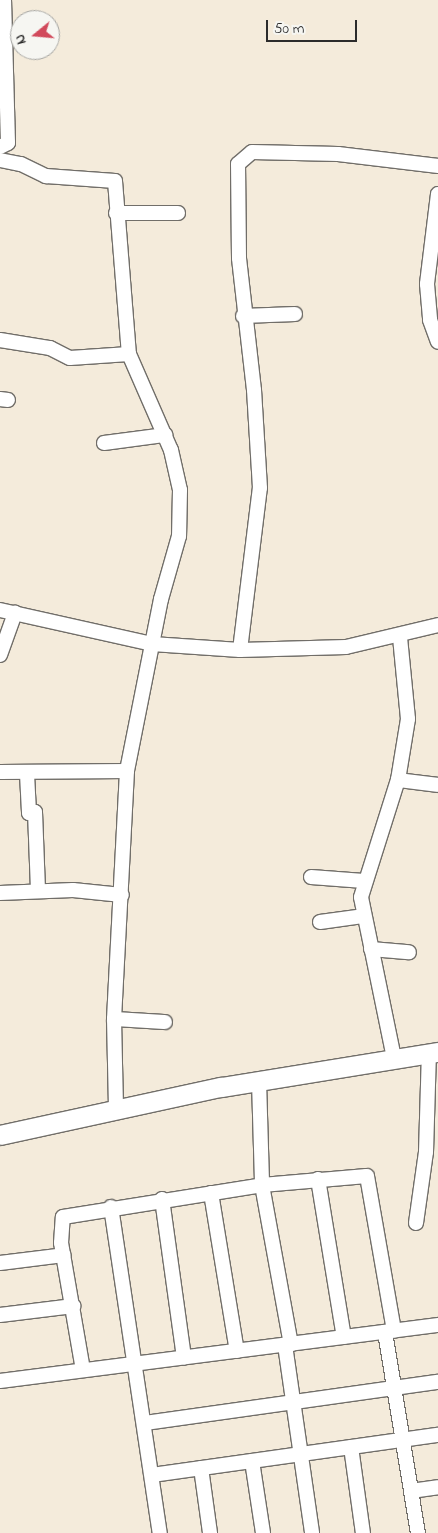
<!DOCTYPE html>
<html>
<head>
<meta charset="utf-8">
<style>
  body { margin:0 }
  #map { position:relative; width:438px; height:1533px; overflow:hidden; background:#f4ebdb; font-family:"Indie Flower",sans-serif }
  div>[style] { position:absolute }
  .roads { filter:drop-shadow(1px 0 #716e69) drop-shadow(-1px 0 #716e69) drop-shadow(0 1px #716e69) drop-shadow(0 -1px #716e69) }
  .minor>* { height:14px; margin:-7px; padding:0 7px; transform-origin:7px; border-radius:7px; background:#fff }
  .secondary>* { height:19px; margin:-9.5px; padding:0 9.5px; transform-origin:9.5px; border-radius:9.5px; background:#fff }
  span { translate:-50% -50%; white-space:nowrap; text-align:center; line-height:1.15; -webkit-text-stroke:4px #f6f6f2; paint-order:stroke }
  .north { position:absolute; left:10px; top:10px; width:50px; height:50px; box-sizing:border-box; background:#f6f6f2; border:1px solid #a5a5a2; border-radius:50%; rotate:253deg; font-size:14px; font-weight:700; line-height:20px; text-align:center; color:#2b2b2b }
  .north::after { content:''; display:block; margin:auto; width:18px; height:22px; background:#d1495b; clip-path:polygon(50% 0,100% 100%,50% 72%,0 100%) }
  .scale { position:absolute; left:266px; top:20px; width:91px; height:22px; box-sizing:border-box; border:2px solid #2b2b2b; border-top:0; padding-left:6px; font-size:15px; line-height:18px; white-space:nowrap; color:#2b2b2b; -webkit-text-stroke:4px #f6f6f2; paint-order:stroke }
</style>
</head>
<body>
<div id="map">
  <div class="roads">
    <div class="minor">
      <i style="left:0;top:147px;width:9px;rotate:-27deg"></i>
      <i style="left:8px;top:143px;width:143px;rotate:-91.6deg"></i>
      <i style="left:0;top:160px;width:21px;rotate:11deg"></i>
      <i style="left:21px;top:164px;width:28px;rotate:26deg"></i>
      <i style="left:46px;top:176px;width:69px;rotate:4.1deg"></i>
      <i style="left:115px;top:181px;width:174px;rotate:85.4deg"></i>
      <i style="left:129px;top:354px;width:105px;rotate:66.4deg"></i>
      <i style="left:171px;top:450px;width:41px;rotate:77.3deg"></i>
      <i style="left:180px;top:490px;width:46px;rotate:91.2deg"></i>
      <i style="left:179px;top:536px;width:66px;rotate:105.9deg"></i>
      <i style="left:161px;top:599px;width:175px;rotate:101.2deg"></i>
      <i style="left:127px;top:771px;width:248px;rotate:93deg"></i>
      <i style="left:114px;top:1019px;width:90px;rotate:88.7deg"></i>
      <i style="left:438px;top:194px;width:91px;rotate:97deg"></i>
      <i style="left:427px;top:284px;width:36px;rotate:85deg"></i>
      <i style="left:430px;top:320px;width:23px;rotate:70deg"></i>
      <i style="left:116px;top:213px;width:62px"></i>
      <i style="left:243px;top:316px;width:52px;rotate:-2.2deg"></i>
      <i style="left:0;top:340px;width:51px;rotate:9.1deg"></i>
      <i style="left:50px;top:348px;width:22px;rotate:27deg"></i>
      <i style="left:70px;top:358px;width:59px;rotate:-3.9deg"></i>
      <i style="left:0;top:399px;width:8px;rotate:7deg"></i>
      <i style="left:104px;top:443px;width:62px;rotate:-7.5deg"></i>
      <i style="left:0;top:610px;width:156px;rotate:12.6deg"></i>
      <i style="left:152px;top:644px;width:88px;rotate:3.9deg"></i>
      <i style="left:240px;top:650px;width:106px;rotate:-1.6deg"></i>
      <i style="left:346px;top:647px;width:95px;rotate:-13.4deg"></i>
      <i style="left:240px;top:650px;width:163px;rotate:-83deg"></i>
      <i style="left:260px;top:488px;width:98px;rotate:-93.5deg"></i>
      <i style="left:254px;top:390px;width:133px;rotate:-96.5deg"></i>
      <i style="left:239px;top:258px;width:94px;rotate:-90.6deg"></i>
      <i style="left:238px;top:164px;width:18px;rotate:-41deg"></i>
      <i style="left:252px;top:152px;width:86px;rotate:1.3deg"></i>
      <i style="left:338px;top:154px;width:101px;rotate:6.8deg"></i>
      <i style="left:0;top:655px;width:45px;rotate:-70.3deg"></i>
      <i style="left:0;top:772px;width:127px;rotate:-0.5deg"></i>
      <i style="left:27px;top:774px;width:39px;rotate:87deg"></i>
      <i style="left:29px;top:813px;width:6px;rotate:-9deg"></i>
      <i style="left:35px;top:812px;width:79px;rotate:87.8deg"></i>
      <i style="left:398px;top:780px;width:40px;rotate:7.1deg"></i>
      <i style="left:311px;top:877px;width:53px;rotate:4.3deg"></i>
      <i style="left:0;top:893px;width:73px;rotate:-2.4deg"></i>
      <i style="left:73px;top:890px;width:49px;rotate:5.8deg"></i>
      <i style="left:320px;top:922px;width:43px;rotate:-7.9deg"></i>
      <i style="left:371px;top:949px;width:38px;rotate:5deg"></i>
      <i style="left:114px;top:1019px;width:51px;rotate:3.4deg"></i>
      <i style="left:394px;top:1058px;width:164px;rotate:-101.6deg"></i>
      <i style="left:361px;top:897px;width:123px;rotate:-72.5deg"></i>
      <i style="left:398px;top:780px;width:62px;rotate:-80.7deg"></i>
      <i style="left:408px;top:719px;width:82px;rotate:-95.6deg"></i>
      <i style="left:259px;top:1081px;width:104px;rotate:88.3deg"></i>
      <i style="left:262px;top:1185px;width:162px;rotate:79.7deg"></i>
      <i style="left:318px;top:1179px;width:160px;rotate:80.7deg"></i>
      <i style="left:211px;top:1193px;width:160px;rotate:80.7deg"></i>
      <i style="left:162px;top:1199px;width:160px;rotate:82.1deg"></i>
      <i style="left:111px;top:1207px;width:330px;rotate:81.5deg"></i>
      <i style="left:416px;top:1223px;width:72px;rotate:-82deg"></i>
      <i style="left:426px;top:1152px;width:99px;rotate:-88.3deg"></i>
      <i style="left:0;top:1263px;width:64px;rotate:-7.1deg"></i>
      <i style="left:0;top:1315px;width:74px;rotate:-7deg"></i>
      <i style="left:385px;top:1332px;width:204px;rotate:80.7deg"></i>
      <i style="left:285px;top:1345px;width:190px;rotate:81.8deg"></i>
      <i style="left:83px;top:1370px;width:129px;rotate:-99.8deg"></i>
      <i style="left:61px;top:1243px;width:26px;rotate:-86deg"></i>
      <i style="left:63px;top:1217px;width:202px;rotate:-9.1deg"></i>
      <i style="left:262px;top:1185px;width:105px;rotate:-4.9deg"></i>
      <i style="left:367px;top:1176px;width:157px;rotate:80.1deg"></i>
      <i style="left:0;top:1381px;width:442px;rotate:-7.3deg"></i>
      <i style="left:145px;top:1423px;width:296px;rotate:-8deg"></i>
      <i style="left:351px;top:1447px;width:87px;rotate:82.1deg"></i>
      <i style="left:252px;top:1461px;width:73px;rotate:81.3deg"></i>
      <i style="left:201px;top:1468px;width:66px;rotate:82.1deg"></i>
      <i style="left:152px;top:1475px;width:289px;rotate:-8deg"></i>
      <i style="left:411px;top:1491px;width:27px;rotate:-8deg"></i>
    </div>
    <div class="secondary">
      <i style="left:0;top:1135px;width:226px;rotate:-12.3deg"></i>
      <i style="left:221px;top:1087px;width:220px;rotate:-9.2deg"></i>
    </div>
  </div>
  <div class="north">N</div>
  <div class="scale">50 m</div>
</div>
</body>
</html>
